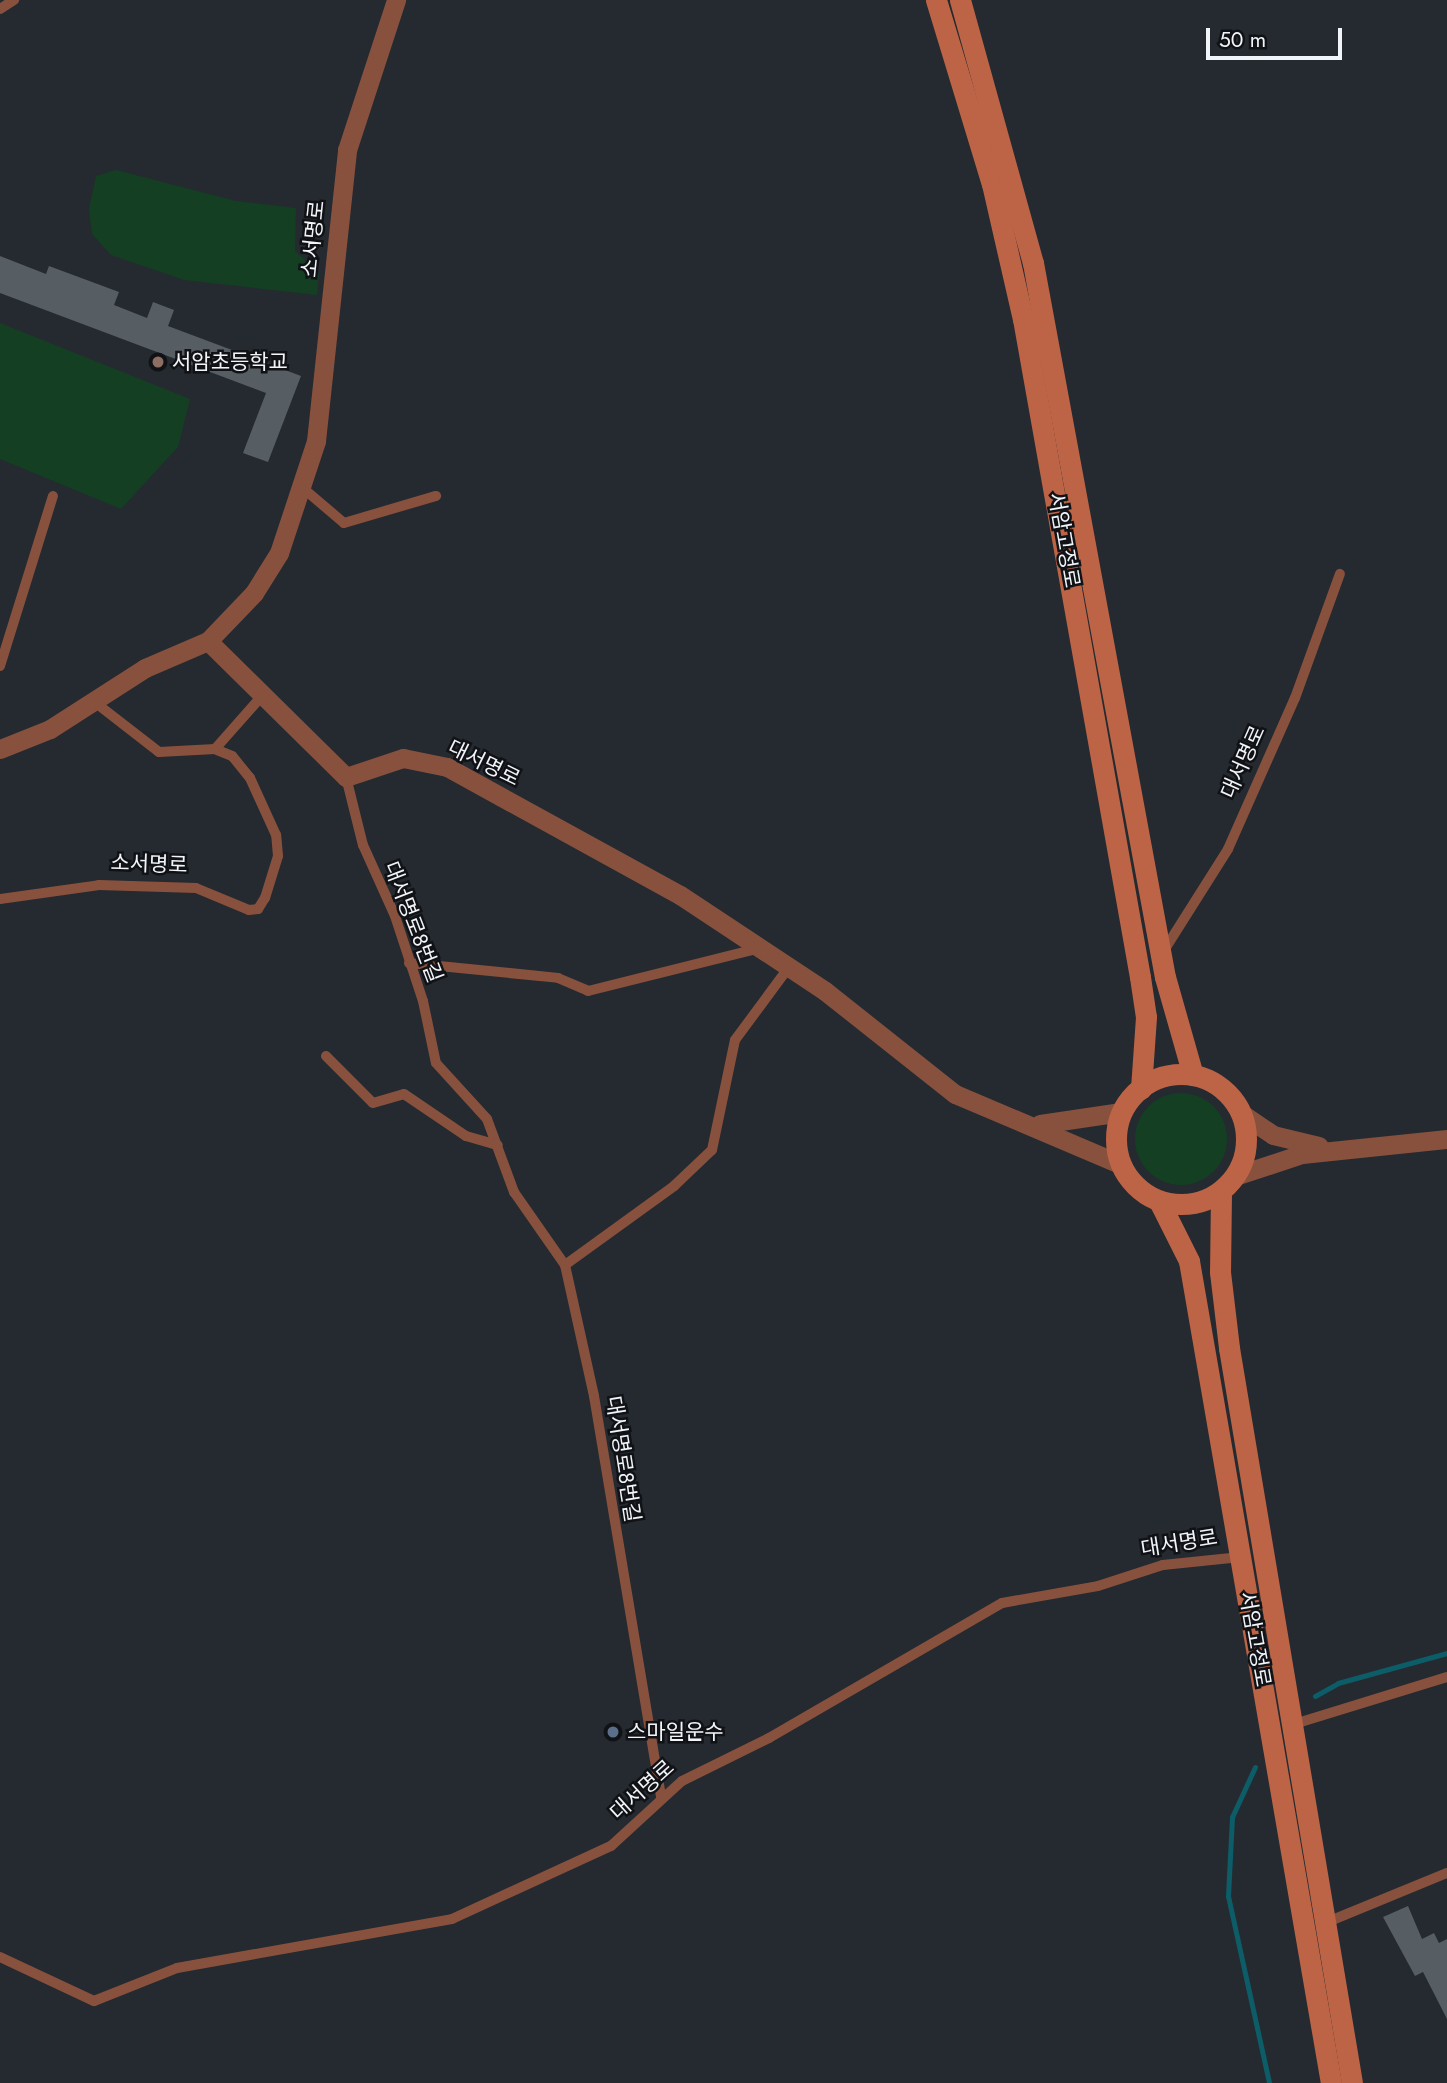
<!DOCTYPE html>
<html>
<head>
<meta charset="utf-8">
<style>
  body { margin:0 }
  #map { position:relative; width:1447px; height:2083px; overflow:hidden; background:#242a30; font-family:Jost,"Noto Sans KR",sans-serif }
  div>[style] { position:absolute }
  .green>* { inset:0; background:#143f23 }
  .round { border-radius:50% }
  .stream>* { height:5px; margin:-2.5px; padding:0 2.5px; transform-origin:2.5px; border-radius:2.5px; background:#0d5d68 }
  .building>* { inset:0; background:#565d63 }
  .lane>* { height:10px; margin:-5px; padding:0 5px; transform-origin:5px; border-radius:5px; background:#88513e }
  .street>* { height:19px; margin:-9.5px; padding:0 9.5px; transform-origin:9.5px; border-radius:9.5px; background:#88513e }
  .secondary>* { height:21px; margin:-10.5px; padding:0 10.5px; transform-origin:10.5px; border-radius:10.5px; background:#bd6446 }
  .secondary>.ring { margin:-10.5px; padding:0; box-sizing:content-box; background:none; border:21px solid #bd6446; border-radius:50% }
  .dots>* { width:19px; height:19px; translate:-50% -50%; box-sizing:border-box; border:4px solid #101215; border-radius:50% }
  span { translate:-50% -50%; white-space:nowrap; text-align:center; line-height:1.15; -webkit-text-stroke:5px #101215; paint-order:stroke }
  .street-label { font-size:21px; color:#f1f5f9 }
  .poi-label { font-size:21px; color:#f1f5f9 }
  .left { translate:0 -50%; text-align:left }
  .scale { position:absolute; left:1206px; top:28px; width:136px; height:32px; box-sizing:border-box; border:4px solid #f1f5f9; border-top:0; padding-left:9px; font-size:21px; line-height:24px; white-space:nowrap; color:#f1f5f9; -webkit-text-stroke:5px #101215; paint-order:stroke }
</style>
</head>
<body>
<div id="map">
  <div class="green">
    <i style="clip-path:polygon(116px 170px,236px 201px,296px 208px,295px 251px,319px 274px,317px 295px,184px 280px,111px 255px,92px 234px,89px 209px,96px 176px)"></i>
    <i style="clip-path:polygon(0 323px,190px 399px,178px 447px,121px 509px,0 459px)"></i>
    <i class="round" style="left:1135px;top:1093px;width:92px;height:92px"></i>
  </div>
  <div class="stream">
    <i style="left:1315px;top:1696px;width:26px;rotate:-29deg"></i>
    <i style="left:1338px;top:1683px;width:113px;rotate:-15.4deg"></i>
    <i style="left:1255px;top:1767px;width:55px;rotate:114.7deg"></i>
    <i style="left:1232px;top:1817px;width:79px;rotate:92.9deg"></i>
    <i style="left:1228px;top:1896px;width:191px;rotate:77.6deg"></i>
  </div>
  <div class="building">
    <i style="clip-path:polygon(0 256px,46px 274px,49px 266px,119px 292px,114px 305px,147px 318px,153px 302px,174px 310px,168px 326px,301px 376px,268px 462px,243px 453px,266px 393px,0 293px)"></i>
    <i style="clip-path:polygon(1408px 1906px,1422px 1939px,1434px 1933px,1439px 1943px,1447px 1939px,1447px 2019px,1423px 1972px,1415px 1976px,1383px 1917px)"></i>
  </div>
  <div class="lane">
    <i style="left:0;top:9px;width:17px;rotate:-33deg"></i>
    <i style="left:304px;top:489px;width:52px;rotate:40.4deg"></i>
    <i style="left:344px;top:523px;width:96px;rotate:-16.4deg"></i>
    <i style="left:0;top:666px;width:178px;rotate:-72.7deg"></i>
    <i style="left:215px;top:749px;width:69px;rotate:-48.5deg"></i>
    <i style="left:346px;top:777px;width:70px;rotate:76deg"></i>
    <i style="left:363px;top:845px;width:78px;rotate:65.7deg"></i>
    <i style="left:395px;top:916px;width:89px;rotate:71.8deg"></i>
    <i style="left:423px;top:1001px;width:63px;rotate:78.2deg"></i>
    <i style="left:436px;top:1063px;width:76px;rotate:47.7deg"></i>
    <i style="left:487px;top:1119px;width:78px;rotate:69.7deg"></i>
    <i style="left:514px;top:1192px;width:89px;rotate:55.1deg"></i>
    <i style="left:565px;top:1265px;width:134px;rotate:77.5deg"></i>
    <i style="left:594px;top:1396px;width:408px;rotate:80.5deg"></i>
    <i style="left:0;top:899px;width:100px;rotate:-8deg"></i>
    <i style="left:99px;top:885px;width:97px;rotate:1.8deg"></i>
    <i style="left:196px;top:888px;width:57px;rotate:22.5deg"></i>
    <i style="left:249px;top:910px;width:9px;rotate:-6deg"></i>
    <i style="left:258px;top:909px;width:13px;rotate:-58deg"></i>
    <i style="left:265px;top:898px;width:44px;rotate:-72.8deg"></i>
    <i style="left:278px;top:856px;width:21px;rotate:-95deg"></i>
    <i style="left:276px;top:835px;width:63px;rotate:-114.5deg"></i>
    <i style="left:250px;top:778px;width:28px;rotate:-129deg"></i>
    <i style="left:232px;top:756px;width:18px;rotate:-158deg"></i>
    <i style="left:215px;top:749px;width:56px;rotate:176.9deg"></i>
    <i style="left:159px;top:752px;width:85px;rotate:-142.2deg"></i>
    <i style="left:1163px;top:952px;width:122px;rotate:-57.7deg"></i>
    <i style="left:1228px;top:849px;width:165px;rotate:-66.1deg"></i>
    <i style="left:1295px;top:698px;width:132px;rotate:-70.1deg"></i>
    <i style="left:409px;top:963px;width:150px;rotate:5.7deg"></i>
    <i style="left:558px;top:978px;width:33px;rotate:23deg"></i>
    <i style="left:588px;top:991px;width:177px;rotate:-14deg"></i>
    <i style="left:326px;top:1056px;width:66px;rotate:45deg"></i>
    <i style="left:373px;top:1103px;width:32px;rotate:-16deg"></i>
    <i style="left:404px;top:1094px;width:75px;rotate:34.1deg"></i>
    <i style="left:466px;top:1136px;width:33px;rotate:16deg"></i>
    <i style="left:565px;top:1265px;width:135px;rotate:-35.9deg"></i>
    <i style="left:674px;top:1186px;width:52px;rotate:-43.5deg"></i>
    <i style="left:712px;top:1150px;width:112px;rotate:-78.2deg"></i>
    <i style="left:735px;top:1040px;width:91px;rotate:-53.5deg"></i>
    <i style="left:1291px;top:1725px;width:163px;rotate:-17.1deg"></i>
    <i style="left:1325px;top:1923px;width:132px;rotate:-22.3deg"></i>
    <i style="left:0;top:1957px;width:104px;rotate:25.1deg"></i>
    <i style="left:94px;top:2001px;width:89px;rotate:-21.7deg"></i>
    <i style="left:177px;top:1968px;width:279px;rotate:-10.1deg"></i>
    <i style="left:452px;top:1919px;width:175px;rotate:-24.7deg"></i>
    <i style="left:611px;top:1846px;width:96px;rotate:-42.5deg"></i>
    <i style="left:682px;top:1781px;width:97px;rotate:-26.3deg"></i>
    <i style="left:769px;top:1738px;width:269px;rotate:-30.1deg"></i>
    <i style="left:1002px;top:1603px;width:97px;rotate:-10deg"></i>
    <i style="left:1098px;top:1586px;width:68px;rotate:-17.9deg"></i>
    <i style="left:1163px;top:1565px;width:78px;rotate:-5.9deg"></i>
  </div>
  <div class="street">
    <i style="left:208px;top:641px;width:194px;rotate:44.6deg"></i>
    <i style="left:346px;top:777px;width:60px;rotate:-18.4deg"></i>
    <i style="left:403px;top:758px;width:45px;rotate:11.6deg"></i>
    <i style="left:447px;top:767px;width:266px;rotate:28.8deg"></i>
    <i style="left:680px;top:895px;width:174px;rotate:33.5deg"></i>
    <i style="left:825px;top:991px;width:166px;rotate:38.4deg"></i>
    <i style="left:955px;top:1094px;width:181px;rotate:23deg"></i>
    <i style="left:0;top:749px;width:54px;rotate:-21.8deg"></i>
    <i style="left:50px;top:729px;width:113px;rotate:-32.7deg"></i>
    <i style="left:145px;top:668px;width:69px;rotate:-23.2deg"></i>
    <i style="left:208px;top:641px;width:66px;rotate:-46.2deg"></i>
    <i style="left:254px;top:593px;width:47px;rotate:-58deg"></i>
    <i style="left:279px;top:553px;width:118px;rotate:-71.7deg"></i>
    <i style="left:316px;top:441px;width:293px;rotate:-83.9deg"></i>
    <i style="left:347px;top:150px;width:158px;rotate:-71.9deg"></i>
    <i style="left:1242px;top:1114px;width:37px;rotate:34deg"></i>
    <i style="left:1273px;top:1135px;width:47px;rotate:13.4deg"></i>
    <i style="left:1040px;top:1124px;width:82px;rotate:-8.4deg"></i>
    <i style="left:1235px;top:1176px;width:71px;rotate:-18.2deg"></i>
    <i style="left:1302px;top:1154px;width:146px;rotate:-5.9deg"></i>
  </div>
  <div class="secondary">
    <i style="left:936px;top:0;width:192px;rotate:73.1deg"></i>
    <i style="left:992px;top:184px;width:139px;rotate:77.1deg"></i>
    <i style="left:1023px;top:319px;width:668px;rotate:79.92deg"></i>
    <i style="left:1140px;top:977px;width:40px;rotate:81.5deg"></i>
    <i style="left:1146px;top:1017px;width:72px;rotate:94deg"></i>
    <i style="left:960px;top:0;width:273px;rotate:74.5deg"></i>
    <i style="left:1033px;top:263px;width:726px;rotate:79.53deg"></i>
    <i style="left:1165px;top:977px;width:102px;rotate:74.1deg"></i>
    <i class="ring" style="left:1116px;top:1074px;width:109px;height:109px"></i>
    <i style="left:1221px;top:1192px;width:80px;rotate:90.7deg"></i>
    <i style="left:1220px;top:1272px;width:77px;rotate:83.2deg"></i>
    <i style="left:1229px;top:1348px;width:745px;rotate:80.5deg"></i>
    <i style="left:1159px;top:1201px;width:67px;rotate:63.4deg"></i>
    <i style="left:1189px;top:1261px;width:834px;rotate:80.2deg"></i>
  </div>
  <div class="dots">
    <i style="left:158px;top:362px;background:#8d6e63"></i>
    <i style="left:613px;top:1732px;background:#5c6f8a"></i>
  </div>
  <div class="street-label">
    <span style="left:313px;top:239px;rotate:-84deg">소서명로</span>
    <span style="left:1064px;top:540px;rotate:80deg">서암고정로</span>
    <span style="left:1243px;top:762px;rotate:-66deg">대서명로</span>
    <span style="left:484px;top:763px;rotate:26deg">대서명로</span>
    <span style="left:149px;top:864px;rotate:2deg">소서명로</span>
    <span style="left:413px;top:922px;rotate:69deg">대서명로8번길</span>
    <span style="left:623px;top:1459px;rotate:81deg">대서명로8번길</span>
    <span style="left:1179px;top:1543px;rotate:-9deg">대서명로</span>
    <span style="left:1255px;top:1639px;rotate:80deg">서암고정로</span>
    <span style="left:642px;top:1790px;rotate:-42deg">대서명로</span>
  </div>
  <div class="poi-label">
    <span class="left" style="left:172px;top:362px">서암초등학교</span>
    <span class="left" style="left:627px;top:1732px">스마일운수</span>
  </div>
  <div class="scale">50 m</div>
</div>
</body>
</html>
